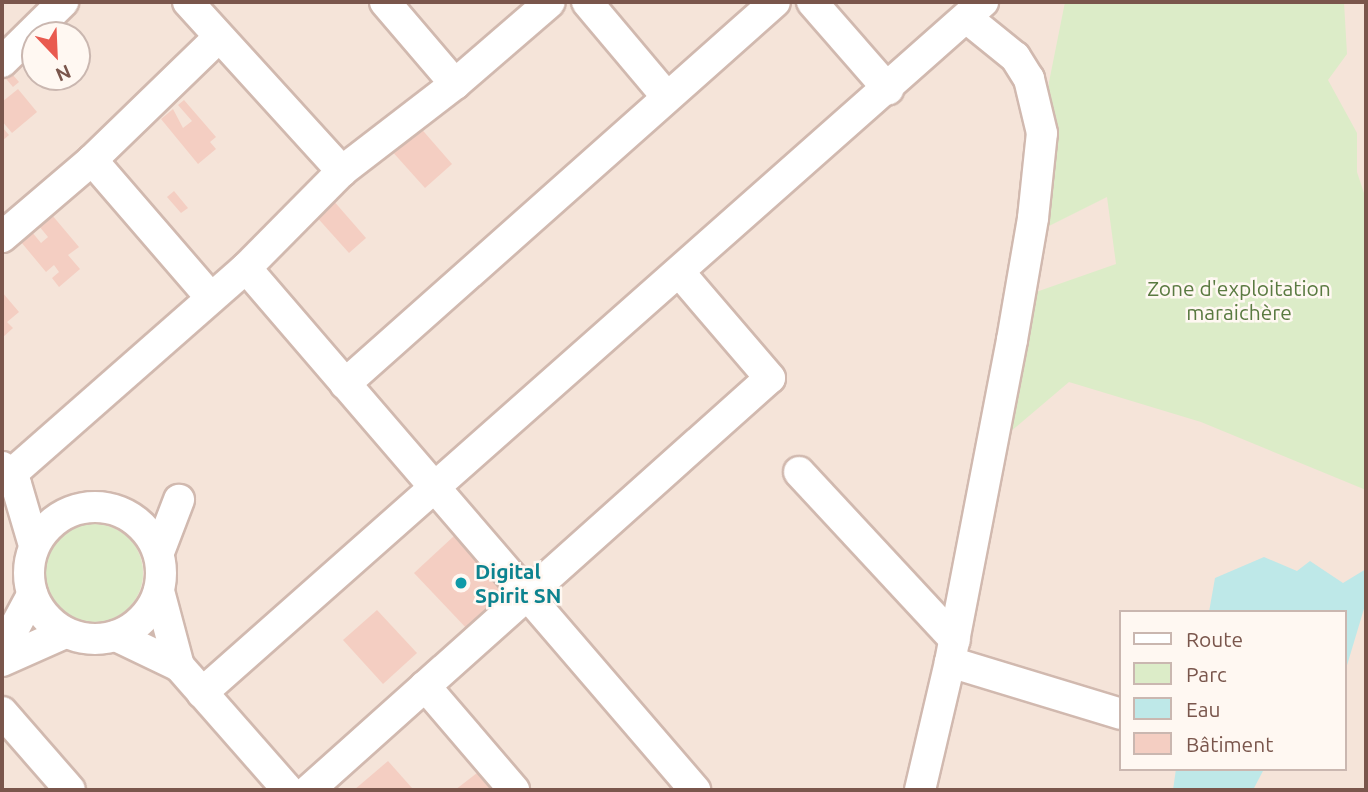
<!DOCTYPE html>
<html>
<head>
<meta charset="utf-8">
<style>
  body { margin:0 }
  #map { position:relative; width:1368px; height:792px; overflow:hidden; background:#fdf3eb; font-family:Ubuntu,sans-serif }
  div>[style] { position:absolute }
  .residential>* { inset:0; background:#f5e4d9 }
  .green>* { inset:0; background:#dcecc8 }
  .round { border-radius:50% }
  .water>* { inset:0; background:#bee8e8 }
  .building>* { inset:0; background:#f4cec2 }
  .roads { filter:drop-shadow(2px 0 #d1b9af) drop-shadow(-2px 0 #d1b9af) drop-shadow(0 2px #d1b9af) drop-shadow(0 -2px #d1b9af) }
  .minor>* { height:30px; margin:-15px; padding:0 15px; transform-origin:15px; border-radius:15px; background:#fff }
  .minor>.ring { margin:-15px; padding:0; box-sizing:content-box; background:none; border:30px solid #fff; border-radius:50% }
  .dots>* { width:19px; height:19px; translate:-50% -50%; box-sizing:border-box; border:4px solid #fff8f2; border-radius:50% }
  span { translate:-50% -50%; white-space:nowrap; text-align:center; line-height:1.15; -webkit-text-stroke:5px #fff8f2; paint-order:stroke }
  .park-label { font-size:21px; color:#5a7a41 }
  .culture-label { font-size:21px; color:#0d838f; font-weight:700 }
  .left { translate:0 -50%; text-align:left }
  .frame { position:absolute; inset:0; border:4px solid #7a564c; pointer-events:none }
  .legend { position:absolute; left:1119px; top:610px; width:228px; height:161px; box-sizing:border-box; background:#fff8f2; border:2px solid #cab7b0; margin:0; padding:9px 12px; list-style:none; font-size:21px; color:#7a564c }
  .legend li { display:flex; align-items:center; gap:14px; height:35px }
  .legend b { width:35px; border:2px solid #cab7b0 }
  .north { position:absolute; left:21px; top:21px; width:70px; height:70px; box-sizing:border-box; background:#fff8f2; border:2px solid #cab7b0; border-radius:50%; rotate:157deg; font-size:19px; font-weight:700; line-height:28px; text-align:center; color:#7a564c }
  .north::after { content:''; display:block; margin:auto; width:24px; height:32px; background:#e95a4f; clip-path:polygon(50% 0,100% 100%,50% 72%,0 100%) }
</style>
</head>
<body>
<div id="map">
  <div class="residential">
    <i style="clip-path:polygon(evenodd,2px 2px,1366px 2px,1366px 790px,2px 790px,2px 2px,35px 35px,77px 35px,77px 77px,35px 77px,35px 35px,2px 2px,1121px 612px,1345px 612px,1345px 769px,1121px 769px,1121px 612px)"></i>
  </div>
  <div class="green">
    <i style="clip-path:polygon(1065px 2px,1344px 2px,1347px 54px,1328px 80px,1357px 133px,1357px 172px,1366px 199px,1366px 490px,1201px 422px,1069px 382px,996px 444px,1036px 292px,1116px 264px,1107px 197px,1035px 233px,1049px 82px)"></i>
    <i class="round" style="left:45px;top:524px;width:98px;height:98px"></i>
  </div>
  <div class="water">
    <i style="clip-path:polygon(1264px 557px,1297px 571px,1310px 561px,1343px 583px,1366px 569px,1366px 602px,1345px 672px,1345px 612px,1209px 612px,1215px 578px)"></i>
    <i style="clip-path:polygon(1176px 769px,1264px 769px,1253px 790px,1173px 790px)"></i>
  </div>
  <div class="building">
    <i style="clip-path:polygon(7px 68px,19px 82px,13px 87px,2px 74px)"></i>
    <i style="clip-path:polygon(18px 89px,37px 112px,12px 133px,2px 121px,2px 102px)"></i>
    <i style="clip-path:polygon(291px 89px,305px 105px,294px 114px,280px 98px)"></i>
    <i style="clip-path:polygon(184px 100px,216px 137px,210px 142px,216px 149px,198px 164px,161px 119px,173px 109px,183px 128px,192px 121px,178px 105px)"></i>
    <i style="clip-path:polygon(418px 125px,452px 164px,425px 188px,390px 149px)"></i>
    <i style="clip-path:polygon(2px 127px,9px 135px,2px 141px)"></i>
    <i style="clip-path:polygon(174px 191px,188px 208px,181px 213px,167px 197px)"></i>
    <i style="clip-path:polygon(332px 199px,366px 238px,349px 253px,314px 214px)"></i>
    <i style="clip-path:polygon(52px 215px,79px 247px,68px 255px,80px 269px,59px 287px,52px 278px,59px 272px,54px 265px,46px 272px,21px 242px,32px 232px,41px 243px,48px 237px,39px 226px)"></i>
    <i style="clip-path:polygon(2px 292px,19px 312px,7px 322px,13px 328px,2px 338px)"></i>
    <i style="clip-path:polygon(454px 536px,509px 594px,469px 631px,414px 573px)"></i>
    <i style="clip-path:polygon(377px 610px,417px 653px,383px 684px,343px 640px)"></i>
    <i style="clip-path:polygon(388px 761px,412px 788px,354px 790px)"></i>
    <i style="clip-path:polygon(477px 773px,491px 790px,455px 790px)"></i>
  </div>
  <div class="roads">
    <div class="minor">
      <i style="left:188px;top:2px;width:229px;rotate:47.7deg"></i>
      <i style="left:385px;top:2px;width:108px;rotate:49.5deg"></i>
      <i style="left:587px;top:2px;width:124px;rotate:49.9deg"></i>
      <i style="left:812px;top:2px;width:116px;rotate:48.9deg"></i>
      <i style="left:2px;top:62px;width:86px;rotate:-44.5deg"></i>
      <i style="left:92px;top:160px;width:182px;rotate:49.2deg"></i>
      <i style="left:2px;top:237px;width:118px;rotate:-40.5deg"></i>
      <i style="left:92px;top:160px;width:175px;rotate:-44.1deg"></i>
      <i style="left:246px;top:268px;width:689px;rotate:49.3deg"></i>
      <i style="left:345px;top:384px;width:575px;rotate:-41.62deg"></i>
      <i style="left:2px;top:467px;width:22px;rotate:51deg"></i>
      <i style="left:16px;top:484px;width:64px;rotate:73.6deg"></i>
      <i style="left:799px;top:472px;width:229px;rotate:47.1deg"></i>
      <i style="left:9px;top:476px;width:315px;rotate:-41.3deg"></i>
      <i style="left:246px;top:268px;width:136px;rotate:-45.3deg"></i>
      <i style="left:342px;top:171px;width:143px;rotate:-37.6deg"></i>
      <i style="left:455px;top:84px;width:125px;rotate:-40.8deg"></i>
      <i class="ring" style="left:29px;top:507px;width:102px;height:102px"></i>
      <i style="left:159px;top:552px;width:56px;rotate:-69deg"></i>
      <i style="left:159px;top:591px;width:78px;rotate:75.1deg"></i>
      <i style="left:116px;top:636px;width:70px;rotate:25.5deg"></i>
      <i style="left:179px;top:666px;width:165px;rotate:48.7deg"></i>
      <i style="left:2px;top:651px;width:64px;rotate:-61.8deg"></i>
      <i style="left:2px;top:661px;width:69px;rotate:-24deg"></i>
      <i style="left:950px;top:662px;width:179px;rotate:16.9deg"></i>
      <i style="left:425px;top:686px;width:137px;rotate:49.4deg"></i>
      <i style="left:202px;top:693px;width:1043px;rotate:-41.5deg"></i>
      <i style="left:2px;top:712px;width:103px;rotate:48.9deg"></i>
      <i style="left:309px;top:790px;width:618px;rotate:-41.79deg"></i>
      <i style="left:770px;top:378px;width:138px;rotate:-130.6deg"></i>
      <i style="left:920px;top:790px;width:131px;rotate:-76.8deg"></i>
      <i style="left:950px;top:662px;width:328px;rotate:-79.1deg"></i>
      <i style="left:1012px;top:340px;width:124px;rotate:-80.2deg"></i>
      <i style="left:1033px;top:218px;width:85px;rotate:-84deg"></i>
      <i style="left:1042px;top:133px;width:56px;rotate:-103.5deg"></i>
      <i style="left:1029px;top:79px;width:26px;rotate:-122deg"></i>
      <i style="left:1015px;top:57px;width:60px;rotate:-141deg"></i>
    </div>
  </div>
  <div class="dots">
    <i style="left:461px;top:583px;background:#0f9aa8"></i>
  </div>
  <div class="park-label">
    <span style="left:1239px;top:300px">Zone d'exploitation<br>maraichère</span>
  </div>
  <div class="culture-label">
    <span class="left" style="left:475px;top:583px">Digital<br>Spirit SN</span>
  </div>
  <div class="frame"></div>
  <ul class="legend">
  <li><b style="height:9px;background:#fff"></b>Route</li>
  <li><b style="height:19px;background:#dcecc8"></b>Parc</li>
  <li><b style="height:19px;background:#bee8e8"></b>Eau</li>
  <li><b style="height:19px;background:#f4cec2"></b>Bâtiment</li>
  </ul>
  <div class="north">N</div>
</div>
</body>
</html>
